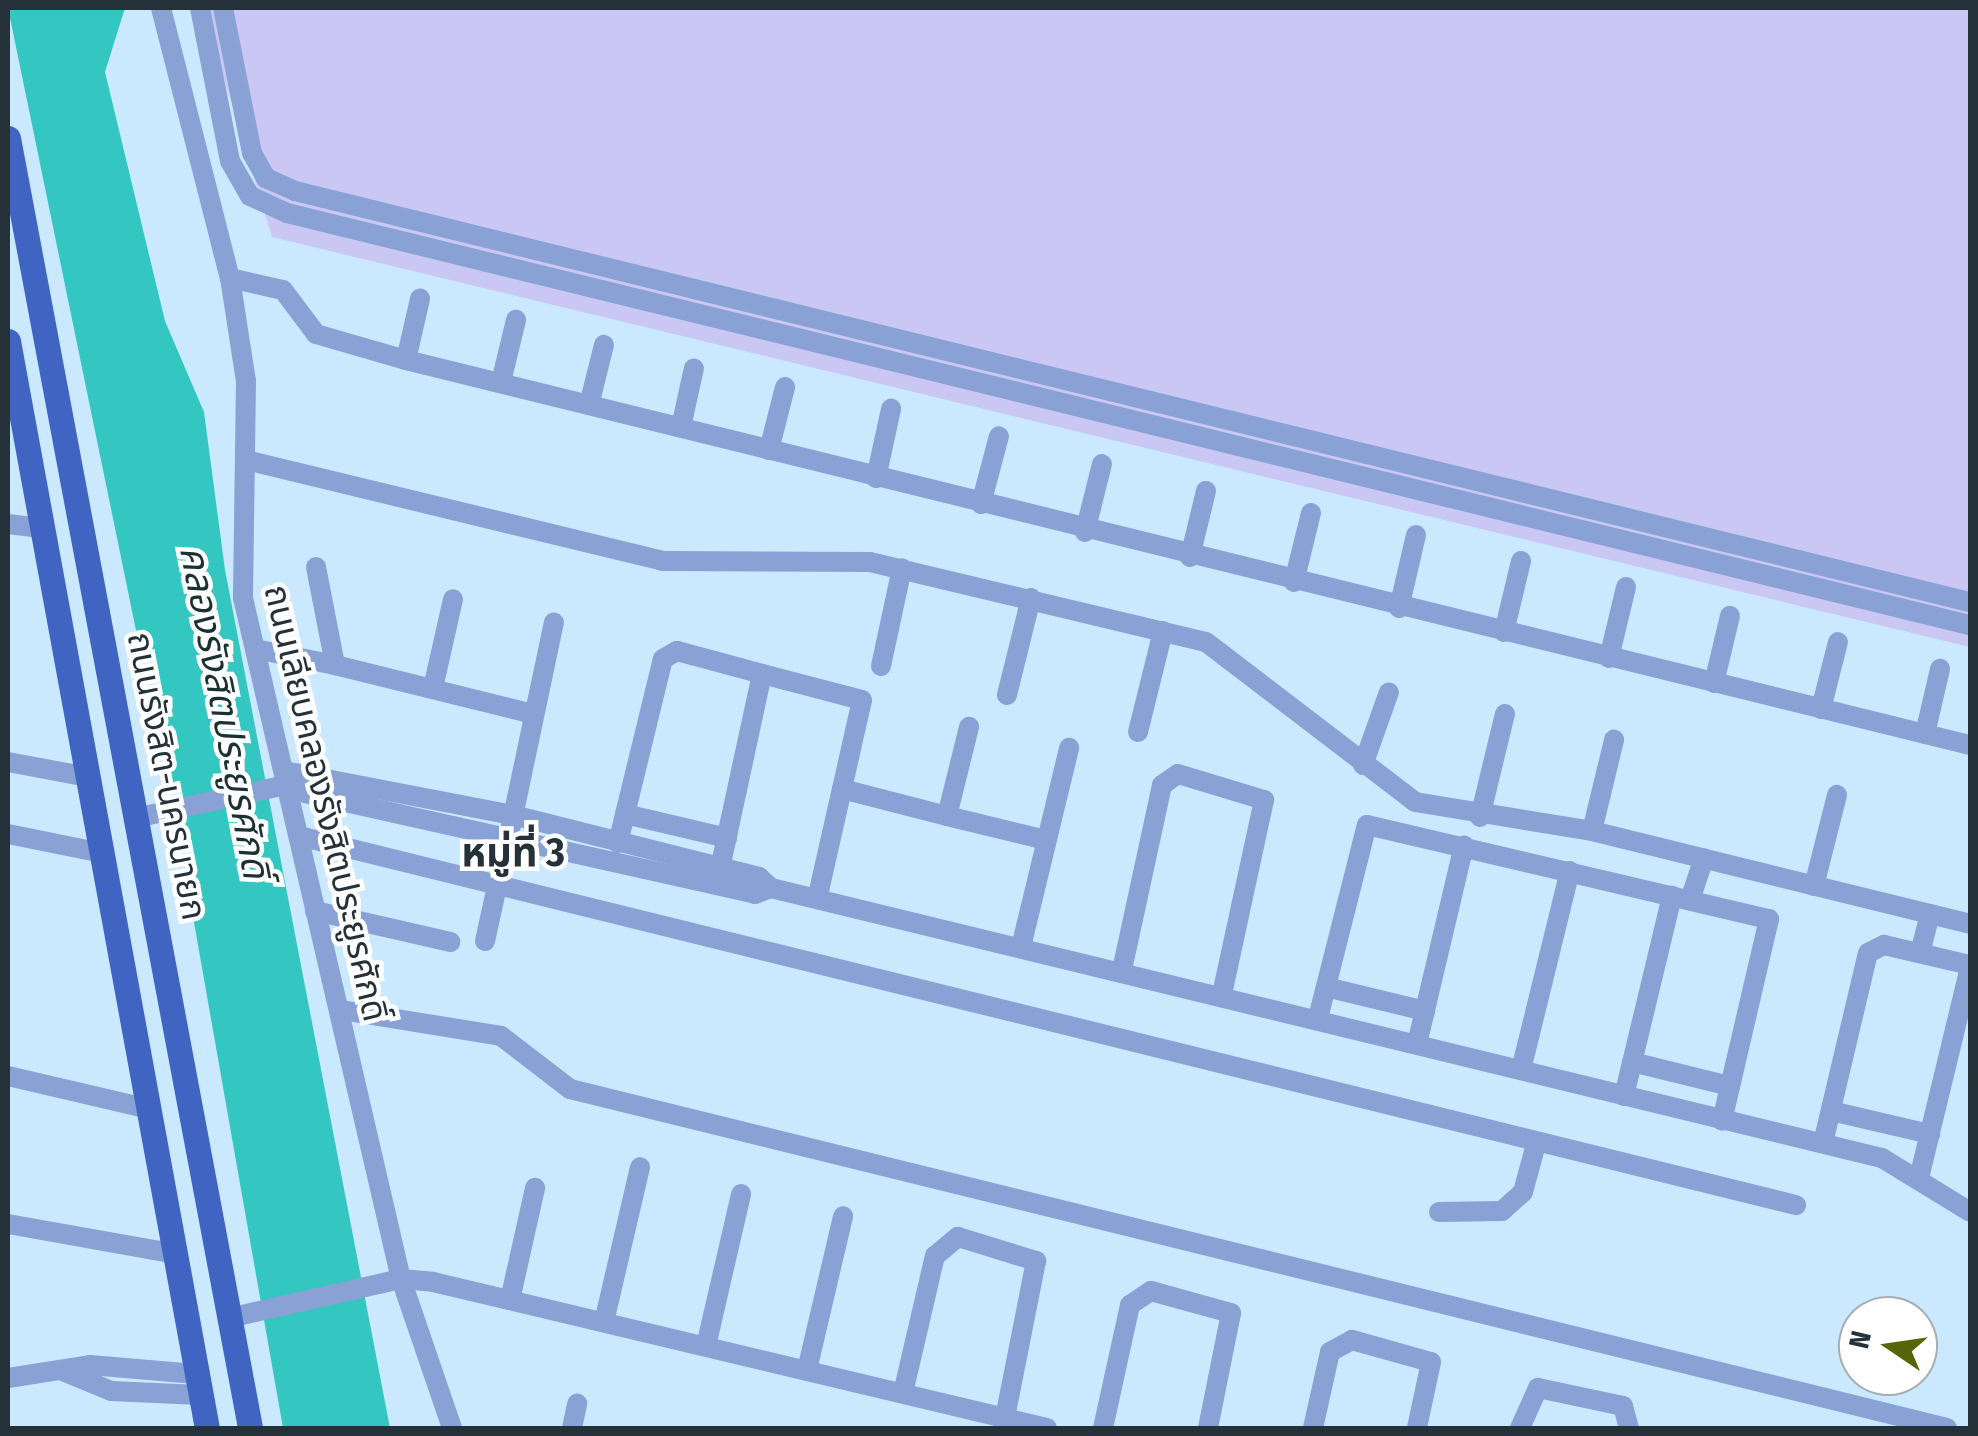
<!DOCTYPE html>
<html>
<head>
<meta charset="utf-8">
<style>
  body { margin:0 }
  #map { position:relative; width:1978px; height:1436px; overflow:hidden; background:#cae8fe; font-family:"Fira Sans Condensed","Noto Sans Thai",sans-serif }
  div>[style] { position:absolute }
  .green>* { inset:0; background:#cbc7f5 }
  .water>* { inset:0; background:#34c7c2 }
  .minor>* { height:20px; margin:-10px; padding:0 10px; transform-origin:10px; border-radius:10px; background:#89a1d4 }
  .major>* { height:25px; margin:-12.5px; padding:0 12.5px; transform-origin:12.5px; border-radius:12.5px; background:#3f64c2 }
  span { translate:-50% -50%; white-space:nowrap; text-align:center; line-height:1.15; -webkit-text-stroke:9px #fff; paint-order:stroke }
  .street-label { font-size:35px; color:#253139 }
  .water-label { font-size:38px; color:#1a3130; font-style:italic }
  .quarter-label { font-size:40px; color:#253139; font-weight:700 }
  .frame { position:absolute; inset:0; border:10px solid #253139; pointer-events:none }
  .north { position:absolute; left:1838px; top:1296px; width:100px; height:100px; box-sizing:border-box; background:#fff; border:2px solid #a8adb0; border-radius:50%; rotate:283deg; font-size:28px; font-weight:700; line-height:40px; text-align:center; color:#253139 }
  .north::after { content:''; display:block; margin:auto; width:35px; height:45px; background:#576509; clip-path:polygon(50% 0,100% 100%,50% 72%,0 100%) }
</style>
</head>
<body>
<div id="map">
  <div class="green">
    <i style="clip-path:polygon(203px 8px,1970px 8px,1970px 647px,272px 237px)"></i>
  </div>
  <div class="water">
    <i style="clip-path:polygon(8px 8px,125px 8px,105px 72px,165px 321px,204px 412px,225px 570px,390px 1428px,283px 1428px,182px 854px)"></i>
  </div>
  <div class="minor">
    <i style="left:161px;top:8px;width:279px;rotate:75.7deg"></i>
    <i style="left:230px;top:278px;width:104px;rotate:81.2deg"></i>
    <i style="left:246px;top:381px;width:217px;rotate:90.8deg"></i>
    <i style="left:243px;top:598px;width:699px;rotate:76.94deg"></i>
    <i style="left:401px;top:1279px;width:157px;rotate:71.1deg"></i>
    <i style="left:200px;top:8px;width:156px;rotate:78.9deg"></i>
    <i style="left:230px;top:161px;width:40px;rotate:60.3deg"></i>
    <i style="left:250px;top:196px;width:41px;rotate:24.7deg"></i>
    <i style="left:287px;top:213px;width:1733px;rotate:13.76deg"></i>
    <i style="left:223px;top:8px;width:148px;rotate:78.7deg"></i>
    <i style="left:252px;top:153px;width:29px;rotate:61deg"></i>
    <i style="left:266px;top:178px;width:32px;rotate:24deg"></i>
    <i style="left:295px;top:191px;width:1725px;rotate:13.79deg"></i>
    <i style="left:230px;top:278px;width:54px;rotate:12.8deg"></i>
    <i style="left:283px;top:290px;width:55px;rotate:53.1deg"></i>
    <i style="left:316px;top:334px;width:94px;rotate:16.1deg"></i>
    <i style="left:406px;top:360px;width:1611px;rotate:13.83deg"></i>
    <i style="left:406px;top:360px;width:63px;rotate:-77.1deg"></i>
    <i style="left:501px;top:382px;width:64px;rotate:-76.4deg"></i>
    <i style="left:589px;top:405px;width:62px;rotate:-76deg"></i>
    <i style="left:681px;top:427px;width:60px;rotate:-77.6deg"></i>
    <i style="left:769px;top:450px;width:65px;rotate:-75.7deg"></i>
    <i style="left:246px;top:460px;width:428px;rotate:13.6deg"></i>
    <i style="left:662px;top:561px;width:208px;rotate:0.3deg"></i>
    <i style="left:870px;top:562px;width:345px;rotate:13.4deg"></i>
    <i style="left:1206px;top:642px;width:263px;rotate:37.4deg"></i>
    <i style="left:1415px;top:802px;width:179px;rotate:9.3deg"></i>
    <i style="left:1592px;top:831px;width:389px;rotate:13.8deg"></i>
    <i style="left:876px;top:478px;width:71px;rotate:-77.7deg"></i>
    <i style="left:981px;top:504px;width:70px;rotate:-75.2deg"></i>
    <i style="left:8px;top:524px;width:34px;rotate:7deg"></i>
    <i style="left:1085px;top:532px;width:70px;rotate:-76deg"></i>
    <i style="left:1190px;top:557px;width:68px;rotate:-76.4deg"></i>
    <i style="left:316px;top:567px;width:100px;rotate:79deg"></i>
    <i style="left:335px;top:665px;width:204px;rotate:13.9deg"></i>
    <i style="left:1294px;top:582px;width:71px;rotate:-76.2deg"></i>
    <i style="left:1399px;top:608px;width:75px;rotate:-76.9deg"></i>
    <i style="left:1504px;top:632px;width:73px;rotate:-76.5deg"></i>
    <i style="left:255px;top:649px;width:82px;rotate:11.3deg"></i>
    <i style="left:1609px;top:658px;width:73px;rotate:-76.5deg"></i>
    <i style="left:881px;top:666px;width:100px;rotate:-77.9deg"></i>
    <i style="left:762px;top:674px;width:103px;rotate:14.6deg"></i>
    <i style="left:862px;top:700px;width:204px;rotate:102.7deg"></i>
    <i style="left:1714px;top:683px;width:69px;rotate:-76.6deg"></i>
    <i style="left:433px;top:688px;width:91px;rotate:-77.3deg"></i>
    <i style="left:1007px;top:695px;width:100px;rotate:-76.1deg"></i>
    <i style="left:1821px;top:709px;width:69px;rotate:-75.8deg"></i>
    <i style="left:1138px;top:732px;width:104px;rotate:-76.1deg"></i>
    <i style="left:1925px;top:734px;width:67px;rotate:-77deg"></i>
    <i style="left:8px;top:762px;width:81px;rotate:10.6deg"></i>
    <i style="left:1363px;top:765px;width:77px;rotate:-70.4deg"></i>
    <i style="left:284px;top:771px;width:233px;rotate:10.9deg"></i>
    <i style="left:513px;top:815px;width:254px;rotate:14.1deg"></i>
    <i style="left:759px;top:877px;width:16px;rotate:43deg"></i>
    <i style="left:771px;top:888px;width:1143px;rotate:13.66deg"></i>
    <i style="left:1882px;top:1158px;width:103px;rotate:31.5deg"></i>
    <i style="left:287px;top:789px;width:480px;rotate:12.6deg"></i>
    <i style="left:755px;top:894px;width:17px;rotate:-21deg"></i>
    <i style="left:842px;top:789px;width:108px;rotate:14.4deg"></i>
    <i style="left:947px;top:816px;width:92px;rotate:-76.1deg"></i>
    <i style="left:625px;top:814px;width:105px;rotate:13.2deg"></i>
    <i style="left:947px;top:816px;width:102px;rotate:13.6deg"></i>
    <i style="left:140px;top:817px;width:149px;rotate:-12.4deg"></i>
    <i style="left:1480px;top:817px;width:106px;rotate:-76.4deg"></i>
    <i style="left:511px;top:826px;width:208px;rotate:-78.1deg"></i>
    <i style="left:1592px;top:831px;width:94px;rotate:-76.4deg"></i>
    <i style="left:8px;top:834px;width:96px;rotate:11.4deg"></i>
    <i style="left:299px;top:836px;width:1542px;rotate:13.85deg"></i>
    <i style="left:618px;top:843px;width:189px;rotate:-76.3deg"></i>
    <i style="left:663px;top:659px;width:16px;rotate:-30deg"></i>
    <i style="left:677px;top:651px;width:88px;rotate:15.1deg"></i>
    <i style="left:762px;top:674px;width:198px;rotate:102.2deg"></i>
    <i style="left:1814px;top:886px;width:94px;rotate:-75.8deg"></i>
    <i style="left:1690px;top:900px;width:44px;rotate:-71.6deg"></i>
    <i style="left:315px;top:911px;width:139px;rotate:12.9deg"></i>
    <i style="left:485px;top:941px;width:56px;rotate:-77.7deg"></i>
    <i style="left:1021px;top:947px;width:205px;rotate:-76.4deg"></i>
    <i style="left:1920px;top:953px;width:40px;rotate:-75.6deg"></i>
    <i style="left:1122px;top:970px;width:189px;rotate:-77.8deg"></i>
    <i style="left:1162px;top:785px;width:19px;rotate:-35deg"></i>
    <i style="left:1178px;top:774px;width:90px;rotate:16.8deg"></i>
    <i style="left:1264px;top:800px;width:198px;rotate:102.2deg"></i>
    <i style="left:1326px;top:987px;width:102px;rotate:13.6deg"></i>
    <i style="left:341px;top:1010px;width:162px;rotate:9.2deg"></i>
    <i style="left:501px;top:1036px;width:87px;rotate:37.5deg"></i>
    <i style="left:570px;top:1089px;width:1418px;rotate:13.83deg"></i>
    <i style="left:1318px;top:1018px;width:199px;rotate:-75.8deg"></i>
    <i style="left:1367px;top:825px;width:413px;rotate:13.2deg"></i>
    <i style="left:1769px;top:919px;width:207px;rotate:103.1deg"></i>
    <i style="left:1417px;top:1044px;width:204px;rotate:-76.7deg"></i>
    <i style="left:1632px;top:1062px;width:101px;rotate:13.8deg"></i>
    <i style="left:1521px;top:1070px;width:205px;rotate:-76.2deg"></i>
    <i style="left:8px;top:1076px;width:142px;rotate:13.1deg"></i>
    <i style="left:1624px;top:1096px;width:206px;rotate:-76.5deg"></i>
    <i style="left:1831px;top:1111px;width:102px;rotate:13.1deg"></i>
    <i style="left:1823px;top:1143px;width:195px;rotate:-76.7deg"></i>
    <i style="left:1868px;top:953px;width:18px;rotate:-27deg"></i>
    <i style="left:1884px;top:945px;width:88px;rotate:13.1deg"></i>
    <i style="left:1920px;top:1174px;width:213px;rotate:-76.4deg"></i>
    <i style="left:1439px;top:1212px;width:63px;rotate:-0.9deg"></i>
    <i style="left:1502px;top:1211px;width:28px;rotate:-42deg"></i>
    <i style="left:1523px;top:1192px;width:50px;rotate:-74.8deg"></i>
    <i style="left:8px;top:1224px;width:166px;rotate:10.1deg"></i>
    <i style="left:510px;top:1300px;width:115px;rotate:-77.4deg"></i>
    <i style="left:229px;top:1318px;width:176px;rotate:-12.8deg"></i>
    <i style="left:401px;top:1279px;width:32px;rotate:5deg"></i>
    <i style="left:433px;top:1282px;width:631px;rotate:13.38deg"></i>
    <i style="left:604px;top:1322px;width:159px;rotate:-76.9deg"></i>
    <i style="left:706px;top:1346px;width:156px;rotate:-77deg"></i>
    <i style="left:807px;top:1370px;width:158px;rotate:-76.8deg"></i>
    <i style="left:65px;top:1372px;width:50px;rotate:22.4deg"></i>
    <i style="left:111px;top:1391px;width:89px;rotate:2.6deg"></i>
    <i style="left:8px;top:1378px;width:83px;rotate:-9deg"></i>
    <i style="left:90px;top:1365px;width:106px;rotate:4.9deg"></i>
    <i style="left:903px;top:1393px;width:141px;rotate:-76.9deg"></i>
    <i style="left:935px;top:1256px;width:30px;rotate:-40deg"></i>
    <i style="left:958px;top:1237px;width:82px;rotate:17.1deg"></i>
    <i style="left:1036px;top:1261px;width:160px;rotate:101.2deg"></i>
    <i style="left:572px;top:1428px;width:25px;rotate:-78deg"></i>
    <i style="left:1103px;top:1428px;width:126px;rotate:-77.6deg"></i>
    <i style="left:1130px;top:1305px;width:25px;rotate:-34deg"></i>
    <i style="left:1151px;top:1291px;width:83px;rotate:15.4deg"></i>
    <i style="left:1231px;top:1313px;width:117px;rotate:101.3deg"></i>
    <i style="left:1313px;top:1428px;width:78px;rotate:-77.4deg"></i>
    <i style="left:1330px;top:1352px;width:25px;rotate:-29deg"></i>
    <i style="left:1352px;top:1340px;width:82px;rotate:15.6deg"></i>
    <i style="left:1431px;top:1362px;width:67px;rotate:102deg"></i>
    <i style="left:1520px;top:1428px;width:44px;rotate:-65.8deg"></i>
    <i style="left:1538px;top:1388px;width:87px;rotate:12deg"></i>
    <i style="left:1623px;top:1406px;width:23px;rotate:75deg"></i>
  </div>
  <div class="major">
    <i style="left:8px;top:138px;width:1313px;rotate:79.37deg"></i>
    <i style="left:8px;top:341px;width:1105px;rotate:79.63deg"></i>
  </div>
  <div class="street-label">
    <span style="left:167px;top:776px;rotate:79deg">ถนนรังสิต-นครนายก</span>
    <span style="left:326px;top:803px;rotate:77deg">ถนนเลียบคลองรังสิตประยูรศักดิ์</span>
  </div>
  <div class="water-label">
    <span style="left:224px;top:712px;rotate:79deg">คลองรังสิตประยูรศักดิ์</span>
  </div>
  <div class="quarter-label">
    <span style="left:513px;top:853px">หมู่ที่ 3</span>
  </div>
  <div class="frame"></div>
  <div class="north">N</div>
</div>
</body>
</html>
